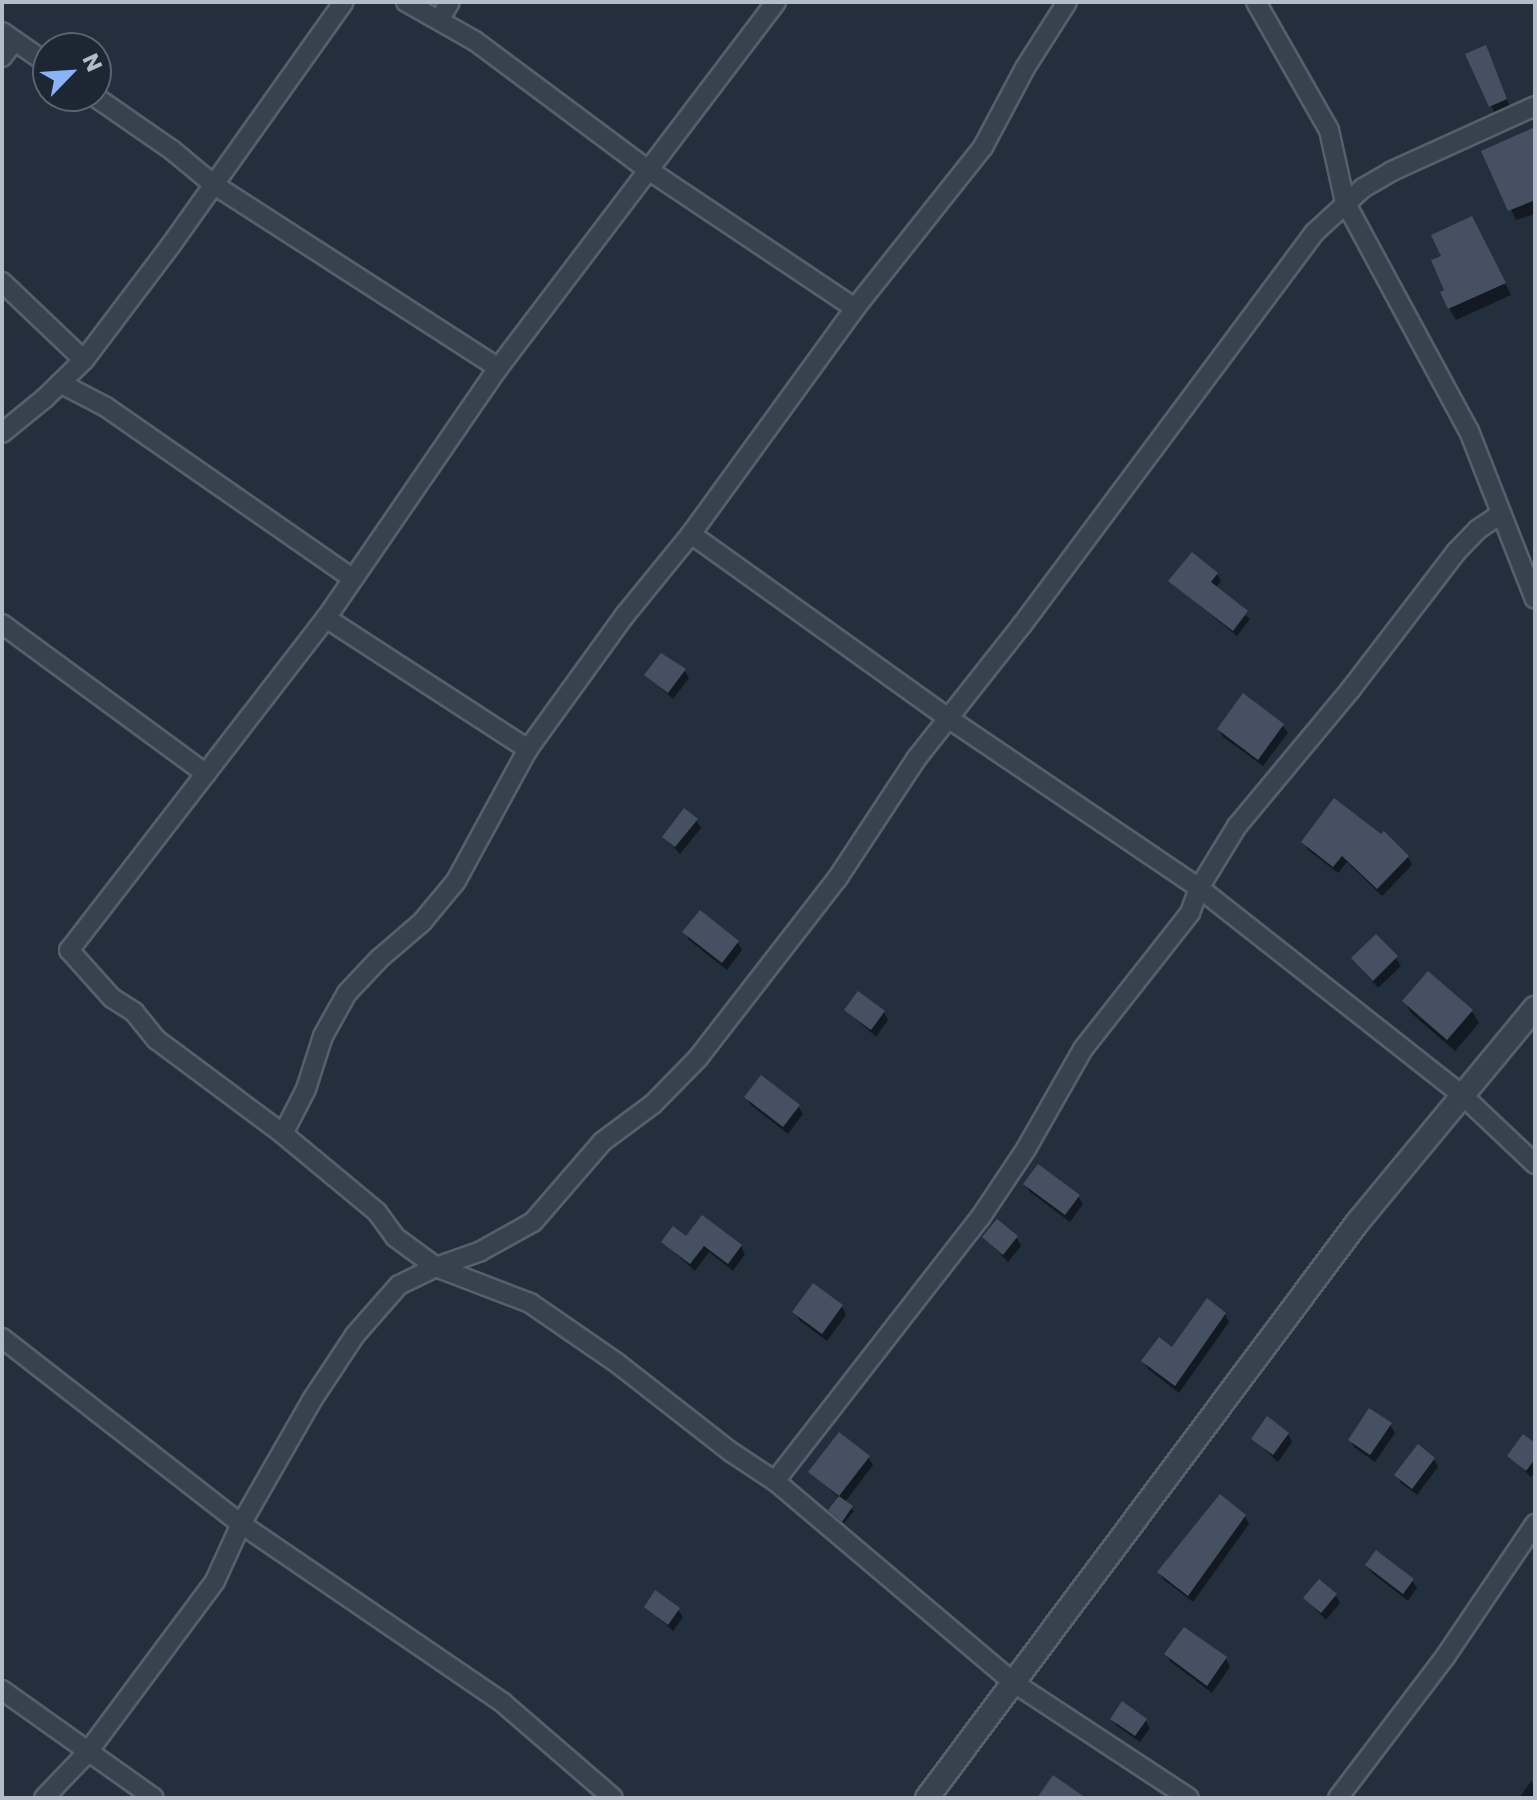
<!DOCTYPE html>
<html>
<head>
<meta charset="utf-8">
<style>
  body { margin:0 }
  #map { position:relative; width:1537px; height:1800px; overflow:hidden; background:#242f3e; font-family:Poppins,sans-serif }
  div>[style] { position:absolute }
  .shadow>* { inset:0; background:#0007 }
  .building>* { inset:0; background:#455162 }
  .roads { filter:drop-shadow(2px 0 #565f6c) drop-shadow(-2px 0 #565f6c) drop-shadow(0 2px #565f6c) drop-shadow(0 -2px #565f6c) }
  .minor>* { height:18px; margin:-9px; padding:0 9px; transform-origin:9px; border-radius:9px; background:#38414e }
  .tertiary>* { height:22px; margin:-11px; padding:0 11px; transform-origin:11px; border-radius:11px; background:#38414e }
  span { translate:-50% -50%; white-space:nowrap; text-align:center; line-height:1.15; -webkit-text-stroke:8px #1d2633; paint-order:stroke }
  .frame { position:absolute; inset:0; border:4px solid #b4bcc9; pointer-events:none }
  .north { position:absolute; left:32px; top:32px; width:80px; height:80px; box-sizing:border-box; background:#1d2633; border:2px solid #59626f; border-radius:50%; rotate:65deg; font-size:22px; font-weight:700; line-height:32px; text-align:center; color:#b4bcc9 }
  .north::after { content:''; display:block; margin:auto; width:28px; height:36px; background:#8ab4f8; clip-path:polygon(50% 0,100% 100%,50% 72%,0 100%) }
</style>
</head>
<body>
<div id="map">
  <div class="shadow">
    <i style="clip-path:polygon(1468px 55px,1489px 55px,1510px 107px,1495px 114px)"></i>
    <i style="clip-path:polygon(1535px 132px,1535px 214px,1516px 220px,1484px 152px)"></i>
    <i style="clip-path:polygon(1478px 230px,1511px 295px,1456px 320px,1449px 308px,1443px 257px)"></i>
    <i style="clip-path:polygon(1217px 574px,1221px 581px,1215px 588px,1250px 619px,1237px 636px,1170px 581px)"></i>
    <i style="clip-path:polygon(684px 670px,689px 678px,673px 699px,647px 675px)"></i>
    <i style="clip-path:polygon(1243px 696px,1283px 726px,1288px 733px,1263px 766px,1223px 737px,1219px 729px)"></i>
    <i style="clip-path:polygon(696px 820px,701px 828px,680px 854px,664px 837px)"></i>
    <i style="clip-path:polygon(1303px 842px,1408px 857px,1412px 865px,1382px 896px,1347px 862px,1338px 873px,1308px 850px)"></i>
    <i style="clip-path:polygon(700px 913px,738px 943px,742px 950px,727px 970px,689px 940px,685px 932px)"></i>
    <i style="clip-path:polygon(1396px 958px,1401px 966px,1378px 988px,1353px 959px)"></i>
    <i style="clip-path:polygon(1404px 1001px,1472px 1011px,1479px 1023px,1455px 1051px,1412px 1014px)"></i>
    <i style="clip-path:polygon(846px 1010px,884px 1012px,888px 1020px,876px 1037px)"></i>
    <i style="clip-path:polygon(747px 1098px,798px 1106px,803px 1114px,788px 1134px,751px 1105px)"></i>
    <i style="clip-path:polygon(1025px 1184px,1078px 1196px,1083px 1204px,1070px 1222px,1030px 1192px)"></i>
    <i style="clip-path:polygon(985px 1238px,1017px 1238px,1021px 1246px,1008px 1262px)"></i>
    <i style="clip-path:polygon(686px 1239px,741px 1246px,745px 1254px,733px 1271px,709px 1252px,695px 1271px,663px 1242px)"></i>
    <i style="clip-path:polygon(814px 1286px,842px 1307px,846px 1315px,827px 1341px,799px 1320px,795px 1312px)"></i>
    <i style="clip-path:polygon(1225px 1314px,1229px 1322px,1179px 1393px,1148px 1369px,1143px 1361px,1172px 1350px)"></i>
    <i style="clip-path:polygon(1390px 1425px,1395px 1433px,1375px 1462px,1355px 1448px,1350px 1440px)"></i>
    <i style="clip-path:polygon(1288px 1434px,1292px 1442px,1278px 1462px,1253px 1439px)"></i>
    <i style="clip-path:polygon(1535px 1445px,1535px 1472px,1531px 1477px,1509px 1456px)"></i>
    <i style="clip-path:polygon(868px 1457px,873px 1465px,845px 1502px,854px 1511px,844px 1523px,833px 1514px,840px 1499px,811px 1472px)"></i>
    <i style="clip-path:polygon(1434px 1459px,1438px 1467px,1417px 1495px,1401px 1483px,1397px 1475px)"></i>
    <i style="clip-path:polygon(1245px 1516px,1249px 1524px,1193px 1602px,1164px 1580px,1159px 1572px)"></i>
    <i style="clip-path:polygon(1367px 1565px,1412px 1580px,1417px 1588px,1408px 1601px,1372px 1573px)"></i>
    <i style="clip-path:polygon(1336px 1595px,1340px 1603px,1326px 1620px,1305px 1598px)"></i>
    <i style="clip-path:polygon(646px 1607px,678px 1610px,683px 1617px,673px 1631px)"></i>
    <i style="clip-path:polygon(1185px 1630px,1226px 1659px,1230px 1667px,1212px 1693px,1171px 1662px,1166px 1654px)"></i>
    <i style="clip-path:polygon(1112px 1719px,1145px 1720px,1150px 1728px,1140px 1742px,1117px 1726px)"></i>
    <i style="clip-path:polygon(1532px 1780px,1535px 1798px,1519px 1798px)"></i>
  </div>
  <div class="building">
    <i style="clip-path:polygon(1486px 45px,1507px 99px,1489px 107px,1465px 54px)"></i>
    <i style="clip-path:polygon(1535px 127px,1535px 200px,1508px 211px,1481px 151px)"></i>
    <i style="clip-path:polygon(1472px 216px,1506px 283px,1448px 309px,1440px 292px,1444px 290px,1431px 260px,1441px 256px,1431px 235px)"></i>
    <i style="clip-path:polygon(1192px 552px,1218px 573px,1211px 582px,1248px 611px,1233px 631px,1168px 581px)"></i>
    <i style="clip-path:polygon(661px 653px,686px 669px,668px 693px,644px 675px)"></i>
    <i style="clip-path:polygon(1243px 693px,1284px 724px,1258px 760px,1217px 729px)"></i>
    <i style="clip-path:polygon(1334px 798px,1381px 834px,1384px 831px,1409px 856px,1377px 889px,1342px 856px,1333px 867px,1301px 842px)"></i>
    <i style="clip-path:polygon(684px 808px,698px 819px,675px 847px,662px 837px)"></i>
    <i style="clip-path:polygon(700px 910px,739px 941px,722px 963px,682px 932px)"></i>
    <i style="clip-path:polygon(1376px 934px,1398px 956px,1373px 981px,1351px 958px)"></i>
    <i style="clip-path:polygon(1428px 971px,1473px 1010px,1447px 1040px,1402px 1001px)"></i>
    <i style="clip-path:polygon(858px 991px,885px 1011px,871px 1030px,844px 1010px)"></i>
    <i style="clip-path:polygon(761px 1075px,800px 1105px,783px 1127px,744px 1097px)"></i>
    <i style="clip-path:polygon(1038px 1164px,1080px 1195px,1065px 1215px,1023px 1184px)"></i>
    <i style="clip-path:polygon(702px 1215px,742px 1245px,728px 1264px,704px 1246px,690px 1264px,661px 1242px,673px 1226px,686px 1236px)"></i>
    <i style="clip-path:polygon(997px 1219px,1018px 1236px,1003px 1255px,982px 1237px)"></i>
    <i style="clip-path:polygon(813px 1283px,843px 1305px,822px 1334px,792px 1312px)"></i>
    <i style="clip-path:polygon(1207px 1298px,1226px 1313px,1175px 1386px,1141px 1361px,1159px 1337px,1172px 1347px)"></i>
    <i style="clip-path:polygon(1369px 1408px,1392px 1423px,1370px 1455px,1348px 1440px)"></i>
    <i style="clip-path:polygon(1267px 1416px,1289px 1433px,1273px 1455px,1251px 1439px)"></i>
    <i style="clip-path:polygon(839px 1432px,870px 1456px,839px 1496px,808px 1472px)"></i>
    <i style="clip-path:polygon(1523px 1434px,1535px 1443px,1535px 1459px,1526px 1471px,1507px 1456px)"></i>
    <i style="clip-path:polygon(1418px 1444px,1435px 1458px,1412px 1489px,1394px 1475px)"></i>
    <i style="clip-path:polygon(1220px 1494px,1246px 1515px,1188px 1596px,1157px 1572px)"></i>
    <i style="clip-path:polygon(839px 1496px,853px 1506px,842px 1522px,828px 1510px)"></i>
    <i style="clip-path:polygon(1376px 1550px,1414px 1579px,1403px 1594px,1365px 1565px)"></i>
    <i style="clip-path:polygon(1319px 1579px,1337px 1594px,1321px 1613px,1303px 1598px)"></i>
    <i style="clip-path:polygon(655px 1590px,680px 1608px,668px 1625px,644px 1607px)"></i>
    <i style="clip-path:polygon(1184px 1627px,1227px 1657px,1207px 1686px,1164px 1654px)"></i>
    <i style="clip-path:polygon(1122px 1701px,1147px 1719px,1135px 1736px,1110px 1719px)"></i>
    <i style="clip-path:polygon(1053px 1775px,1086px 1798px,1037px 1798px)"></i>
  </div>
  <div class="roads">
    <div class="minor">
      <i style="left:406px;top:2px;width:79px;rotate:29.5deg"></i>
      <i style="left:475px;top:41px;width:214px;rotate:36.7deg"></i>
      <i style="left:647px;top:169px;width:250px;rotate:33.8deg"></i>
      <i style="left:776px;top:2px;width:460px;rotate:127.2deg"></i>
      <i style="left:498px;top:368px;width:303px;rotate:124.5deg"></i>
      <i style="left:326px;top:618px;width:420px;rotate:127.7deg"></i>
      <i style="left:69px;top:950px;width:64px;rotate:48.1deg"></i>
      <i style="left:112px;top:998px;width:26px;rotate:32deg"></i>
      <i style="left:134px;top:1012px;width:36px;rotate:51deg"></i>
      <i style="left:157px;top:1040px;width:157px;rotate:36.7deg"></i>
      <i style="left:283px;top:1134px;width:122px;rotate:39.7deg"></i>
      <i style="left:377px;top:1212px;width:31px;rotate:54deg"></i>
      <i style="left:395px;top:1237px;width:51px;rotate:36.2deg"></i>
      <i style="left:436px;top:1267px;width:101px;rotate:21deg"></i>
      <i style="left:530px;top:1303px;width:106px;rotate:34.6deg"></i>
      <i style="left:617px;top:1363px;width:145px;rotate:38deg"></i>
      <i style="left:731px;top:1452px;width:53px;rotate:33.4deg"></i>
      <i style="left:775px;top:1481px;width:313px;rotate:40.2deg"></i>
      <i style="left:1014px;top:1683px;width:209px;rotate:33.3deg"></i>
      <i style="left:1256px;top:2px;width:147px;rotate:60.3deg"></i>
      <i style="left:1329px;top:130px;width:74px;rotate:77.5deg"></i>
      <i style="left:1345px;top:202px;width:260px;rotate:61.6deg"></i>
      <i style="left:1469px;top:431px;width:180px;rotate:68.6deg"></i>
      <i style="left:439px;top:20px;width:21px;rotate:-59deg"></i>
      <i style="left:2px;top:32px;width:56px;rotate:34.8deg"></i>
      <i style="left:2px;top:57px;width:20px;rotate:-53deg"></i>
      <i style="left:94px;top:96px;width:95px;rotate:34.7deg"></i>
      <i style="left:172px;top:150px;width:53px;rotate:39.7deg"></i>
      <i style="left:213px;top:184px;width:339px;rotate:32.8deg"></i>
      <i style="left:2px;top:282px;width:113px;rotate:43.6deg"></i>
      <i style="left:60px;top:383px;width:52px;rotate:27.6deg"></i>
      <i style="left:106px;top:407px;width:300px;rotate:34.8deg"></i>
      <i style="left:2px;top:433px;width:55px;rotate:-39.1deg"></i>
      <i style="left:45px;top:398px;width:54px;rotate:-44.3deg"></i>
      <i style="left:84px;top:360px;width:144px;rotate:-52.9deg"></i>
      <i style="left:171px;top:245px;width:298px;rotate:-54.6deg"></i>
      <i style="left:691px;top:534px;width:316px;rotate:35.6deg"></i>
      <i style="left:948px;top:718px;width:303px;rotate:34.1deg"></i>
      <i style="left:1199px;top:888px;width:333px;rotate:38.2deg"></i>
      <i style="left:1461px;top:1094px;width:102px;rotate:43.4deg"></i>
      <i style="left:326px;top:618px;width:241px;rotate:33deg"></i>
      <i style="left:2px;top:624px;width:253px;rotate:36.3deg"></i>
      <i style="left:283px;top:1134px;width:51px;rotate:-62.9deg"></i>
      <i style="left:306px;top:1089px;width:56px;rotate:-72.2deg"></i>
      <i style="left:323px;top:1036px;width:49px;rotate:-60.8deg"></i>
      <i style="left:347px;top:993px;width:47px;rotate:-46.7deg"></i>
      <i style="left:379px;top:959px;width:57px;rotate:-40.7deg"></i>
      <i style="left:422px;top:922px;width:53px;rotate:-50.3deg"></i>
      <i style="left:456px;top:881px;width:150px;rotate:-61.4deg"></i>
      <i style="left:528px;top:749px;width:165px;rotate:-54.1deg"></i>
      <i style="left:625px;top:615px;width:104px;rotate:-50.8deg"></i>
      <i style="left:691px;top:534px;width:279px;rotate:-54deg"></i>
      <i style="left:855px;top:308px;width:206px;rotate:-51.5deg"></i>
      <i style="left:983px;top:147px;width:89px;rotate:-62deg"></i>
      <i style="left:1025px;top:68px;width:78px;rotate:-57.5deg"></i>
      <i style="left:2px;top:1338px;width:303px;rotate:37.9deg"></i>
      <i style="left:241px;top:1524px;width:317px;rotate:34.3deg"></i>
      <i style="left:503px;top:1703px;width:145px;rotate:40.8deg"></i>
      <i style="left:775px;top:1481px;width:333px;rotate:-52.1deg"></i>
      <i style="left:980px;top:1218px;width:83px;rotate:-56.3deg"></i>
      <i style="left:1026px;top:1149px;width:115px;rotate:-60.3deg"></i>
      <i style="left:1083px;top:1049px;width:173px;rotate:-51.8deg"></i>
      <i style="left:1190px;top:913px;width:27px;rotate:-70deg"></i>
      <i style="left:1199px;top:888px;width:73px;rotate:-58.5deg"></i>
      <i style="left:1237px;top:826px;width:178px;rotate:-50.2deg"></i>
      <i style="left:1351px;top:689px;width:173px;rotate:-52.5deg"></i>
      <i style="left:1456px;top:552px;width:30px;rotate:-46deg"></i>
      <i style="left:1477px;top:530px;width:29px;rotate:-34deg"></i>
      <i style="left:2px;top:1690px;width:186px;rotate:35.4deg"></i>
      <i style="left:44px;top:1798px;width:62px;rotate:-46.3deg"></i>
      <i style="left:87px;top:1753px;width:214px;rotate:-53.3deg"></i>
      <i style="left:215px;top:1581px;width:63px;rotate:-65.5deg"></i>
      <i style="left:241px;top:1524px;width:143px;rotate:-60.2deg"></i>
      <i style="left:312px;top:1400px;width:78px;rotate:-56.5deg"></i>
      <i style="left:355px;top:1335px;width:67px;rotate:-48.7deg"></i>
      <i style="left:399px;top:1285px;width:41px;rotate:-25.9deg"></i>
      <i style="left:436px;top:1267px;width:46px;rotate:-19.2deg"></i>
      <i style="left:479px;top:1252px;width:62px;rotate:-29.1deg"></i>
      <i style="left:533px;top:1222px;width:106px;rotate:-49.2deg"></i>
      <i style="left:602px;top:1142px;width:64px;rotate:-36.7deg"></i>
      <i style="left:653px;top:1104px;width:64px;rotate:-45.6deg"></i>
      <i style="left:698px;top:1058px;width:227px;rotate:-52.2deg"></i>
      <i style="left:837px;top:879px;width:144px;rotate:-56.6deg"></i>
      <i style="left:916px;top:759px;width:171px;rotate:-51.7deg"></i>
      <i style="left:1022px;top:625px;width:489px;rotate:-53.3deg"></i>
      <i style="left:1314px;top:233px;width:67px;rotate:-42.6deg"></i>
      <i style="left:1363px;top:188px;width:34px;rotate:-30deg"></i>
      <i style="left:1392px;top:171px;width:157px;rotate:-24.4deg"></i>
      <i style="left:1338px;top:1798px;width:177px;rotate:-52.8deg"></i>
      <i style="left:1445px;top:1657px;width:161px;rotate:-55.9deg"></i>
    </div>
    <div class="tertiary">
      <i style="left:927px;top:1798px;width:718px;rotate:-53.21deg"></i>
      <i style="left:1357px;top:1223px;width:279px;rotate:-50.4deg"></i>
    </div>
  </div>
  <div class="frame"></div>
  <div class="north">N</div>
</div>
</body>
</html>
